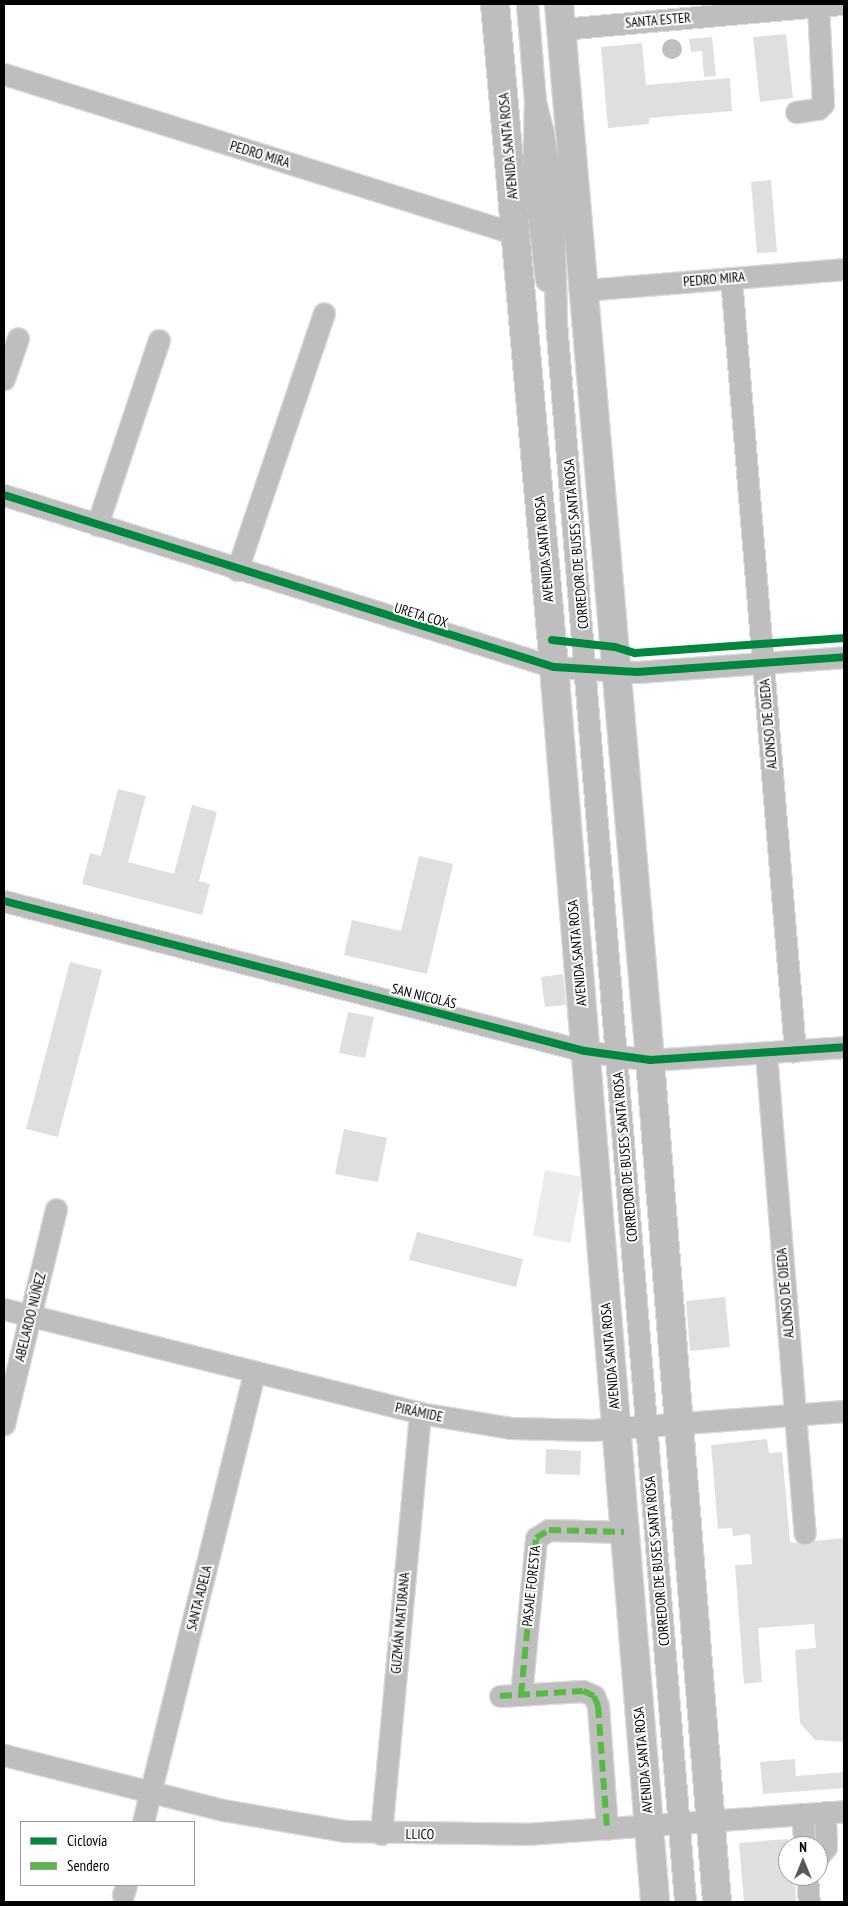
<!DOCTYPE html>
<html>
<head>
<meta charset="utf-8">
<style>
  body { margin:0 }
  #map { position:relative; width:848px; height:1906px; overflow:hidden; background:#fff; font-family:"PT Sans Narrow",sans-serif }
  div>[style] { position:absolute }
  .green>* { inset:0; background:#ececec }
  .water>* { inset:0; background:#bfbfbf }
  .round { border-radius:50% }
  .building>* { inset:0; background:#dfdfdf }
  .roads { filter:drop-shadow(1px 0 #dbdbdb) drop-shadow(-1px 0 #dbdbdb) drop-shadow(0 1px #dbdbdb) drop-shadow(0 -1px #dbdbdb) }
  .minor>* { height:21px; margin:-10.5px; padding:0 10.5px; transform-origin:10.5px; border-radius:10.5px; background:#bebebe }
  .major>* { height:28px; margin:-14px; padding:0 14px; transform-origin:14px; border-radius:14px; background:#bebebe }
  .quiet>* { height:6px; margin-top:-3px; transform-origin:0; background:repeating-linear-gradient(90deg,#58b947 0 12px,transparent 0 18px) }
  .cycleway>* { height:8px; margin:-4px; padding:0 4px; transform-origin:4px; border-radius:4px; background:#00873e }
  span { translate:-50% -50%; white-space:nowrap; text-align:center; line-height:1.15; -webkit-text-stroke:4px #fff; paint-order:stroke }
  .street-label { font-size:14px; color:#000 }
  .frame { position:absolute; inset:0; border:5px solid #000; pointer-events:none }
  .legend { position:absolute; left:20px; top:1821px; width:175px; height:65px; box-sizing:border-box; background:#fff; border:1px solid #999; margin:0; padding:6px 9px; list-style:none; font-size:15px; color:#000 }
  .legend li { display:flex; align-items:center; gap:10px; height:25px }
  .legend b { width:25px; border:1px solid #999 }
  .north { position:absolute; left:778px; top:1836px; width:50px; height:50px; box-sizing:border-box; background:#fff; border:1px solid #999; border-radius:50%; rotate:0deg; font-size:14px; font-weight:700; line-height:20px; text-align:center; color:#000 }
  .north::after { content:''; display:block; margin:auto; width:18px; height:22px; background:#595959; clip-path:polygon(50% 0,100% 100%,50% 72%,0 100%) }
</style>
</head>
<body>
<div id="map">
  <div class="green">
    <i style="clip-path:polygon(545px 1170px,583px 1177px,570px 1243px,533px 1236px)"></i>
  </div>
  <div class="water">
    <i class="round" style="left:662px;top:39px;width:20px;height:20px"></i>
  </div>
  <div class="building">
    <i style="clip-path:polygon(786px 34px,793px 98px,760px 102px,753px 37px)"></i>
    <i style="clip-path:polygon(712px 37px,716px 76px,704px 77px,702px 51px,691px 52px,689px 39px)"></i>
    <i style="clip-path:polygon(642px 43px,646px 85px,730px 78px,732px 111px,649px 118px,649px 124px,608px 128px,601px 47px)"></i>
    <i style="clip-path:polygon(771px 180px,777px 252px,757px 253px,751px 182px)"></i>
    <i style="clip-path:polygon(118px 789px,146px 796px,128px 862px,174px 874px,192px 805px,217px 812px,199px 881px,210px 884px,202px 915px,82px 884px,90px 853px,101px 856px)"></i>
    <i style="clip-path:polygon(419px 856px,453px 864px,427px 974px,344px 955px,352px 920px,401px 931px)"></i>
    <i style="clip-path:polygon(70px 962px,102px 970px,58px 1137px,26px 1129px)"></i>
    <i style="clip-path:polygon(563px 974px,566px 1005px,545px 1007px,541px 977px)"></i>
    <i style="clip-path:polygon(348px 1012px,374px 1017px,365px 1058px,339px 1053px)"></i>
    <i style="clip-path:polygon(344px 1129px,387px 1138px,378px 1182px,335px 1174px)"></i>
    <i style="clip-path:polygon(417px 1232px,523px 1259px,516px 1287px,409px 1260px)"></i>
    <i style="clip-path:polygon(725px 1297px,730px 1347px,690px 1351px,686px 1301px)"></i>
    <i style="clip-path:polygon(767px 1439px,769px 1453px,782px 1452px,790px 1542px,806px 1545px,814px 1541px,844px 1538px,844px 1742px,815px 1740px,800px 1723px,795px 1650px,816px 1648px,814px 1624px,758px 1628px,762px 1682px,744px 1684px,735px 1565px,752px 1564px,750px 1534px,733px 1536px,732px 1528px,718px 1529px,711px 1445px)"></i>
    <i style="clip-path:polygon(546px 1449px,581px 1451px,580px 1475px,545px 1474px)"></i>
    <i style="clip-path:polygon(795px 1759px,796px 1776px,844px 1772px,844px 1788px,763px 1794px,760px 1762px)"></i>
    <i style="clip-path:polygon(788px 1839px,788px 1876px,795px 1876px,796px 1902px,744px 1902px,739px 1843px)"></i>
  </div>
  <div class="roads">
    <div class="minor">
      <i style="left:527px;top:4px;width:97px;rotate:85.3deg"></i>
      <i style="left:535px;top:101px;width:73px;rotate:91.6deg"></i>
      <i style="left:533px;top:174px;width:107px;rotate:83deg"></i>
      <i style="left:562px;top:29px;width:283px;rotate:-5.1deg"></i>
      <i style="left:4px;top:74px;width:536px;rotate:17.35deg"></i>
      <i style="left:535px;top:101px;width:32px;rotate:76deg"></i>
      <i style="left:543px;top:132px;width:66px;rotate:81.3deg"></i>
      <i style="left:553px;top:197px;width:125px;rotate:88.6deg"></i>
      <i style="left:556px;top:322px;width:1585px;rotate:85.33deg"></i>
      <i style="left:796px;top:112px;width:22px;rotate:-8deg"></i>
      <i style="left:818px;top:109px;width:7px;rotate:-45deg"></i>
      <i style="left:823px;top:104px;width:98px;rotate:-92.9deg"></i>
      <i style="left:731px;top:278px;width:776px;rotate:85.27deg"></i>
      <i style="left:584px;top:290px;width:261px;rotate:-4.6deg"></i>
      <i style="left:4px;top:379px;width:43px;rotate:-71.1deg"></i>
      <i style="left:4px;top:495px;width:576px;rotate:17.37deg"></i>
      <i style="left:554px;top:667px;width:83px;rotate:3.4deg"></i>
      <i style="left:637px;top:672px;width:208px;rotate:-4.1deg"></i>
      <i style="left:97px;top:525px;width:195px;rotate:-71.5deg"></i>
      <i style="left:237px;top:570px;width:271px;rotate:-71.3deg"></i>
      <i style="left:4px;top:901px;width:600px;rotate:14.48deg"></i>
      <i style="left:585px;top:1051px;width:66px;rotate:7.9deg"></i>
      <i style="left:650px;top:1060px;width:194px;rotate:-3.8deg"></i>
      <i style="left:766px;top:1053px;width:482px;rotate:85.4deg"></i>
      <i style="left:4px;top:1309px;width:429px;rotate:14deg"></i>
      <i style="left:420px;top:1413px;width:93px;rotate:9.3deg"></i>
      <i style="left:512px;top:1428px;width:80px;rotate:1.4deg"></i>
      <i style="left:592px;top:1430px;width:253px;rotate:-4.3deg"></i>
      <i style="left:4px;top:1424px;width:221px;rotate:-76.4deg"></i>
      <i style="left:521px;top:1695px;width:158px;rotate:-84.5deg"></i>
      <i style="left:536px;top:1538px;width:15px;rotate:-32deg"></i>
      <i style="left:549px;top:1530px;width:75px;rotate:1.5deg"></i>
      <i style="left:500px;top:1696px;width:83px;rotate:-3.4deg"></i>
      <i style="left:583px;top:1691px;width:12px;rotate:24deg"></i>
      <i style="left:594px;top:1696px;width:11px;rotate:68deg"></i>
      <i style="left:598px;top:1706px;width:123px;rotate:85.8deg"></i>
      <i style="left:4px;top:1755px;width:226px;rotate:14.1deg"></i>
      <i style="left:223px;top:1810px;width:123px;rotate:9.8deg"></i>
      <i style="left:344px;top:1831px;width:182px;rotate:0.9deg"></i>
      <i style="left:526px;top:1834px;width:319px;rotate:-4.1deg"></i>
      <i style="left:802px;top:1814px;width:32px;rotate:85deg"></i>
      <i style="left:143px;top:1822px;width:463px;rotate:-76.1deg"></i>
      <i style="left:381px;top:1834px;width:423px;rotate:-84.7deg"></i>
      <i style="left:818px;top:1857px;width:13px;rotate:-51deg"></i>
      <i style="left:826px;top:1847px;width:35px;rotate:-92deg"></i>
      <i style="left:807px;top:1876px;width:26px;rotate:86deg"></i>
      <i style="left:123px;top:1895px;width:10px;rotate:-73deg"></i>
    </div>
    <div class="major">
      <i style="left:495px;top:4px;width:666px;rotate:84.91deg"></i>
      <i style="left:554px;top:667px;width:1239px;rotate:85.32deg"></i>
      <i style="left:559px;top:4px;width:1060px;rotate:85.07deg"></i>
      <i style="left:650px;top:1060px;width:845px;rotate:85.45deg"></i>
    </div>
  </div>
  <div class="quiet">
    <i style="left:521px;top:1695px;width:158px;rotate:-84.5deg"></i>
    <i style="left:536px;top:1538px;width:15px;rotate:-32deg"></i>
    <i style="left:549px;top:1530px;width:75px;rotate:1.5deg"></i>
    <i style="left:500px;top:1696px;width:83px;rotate:-3.4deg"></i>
    <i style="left:583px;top:1691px;width:12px;rotate:24deg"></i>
    <i style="left:594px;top:1696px;width:11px;rotate:68deg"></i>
    <i style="left:598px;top:1706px;width:123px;rotate:85.8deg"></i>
  </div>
  <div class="cycleway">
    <i style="left:4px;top:495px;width:576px;rotate:17.37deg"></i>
    <i style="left:554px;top:667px;width:83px;rotate:3.4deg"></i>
    <i style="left:637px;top:672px;width:208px;rotate:-4.1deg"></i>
    <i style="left:552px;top:640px;width:63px;rotate:6.3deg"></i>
    <i style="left:615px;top:647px;width:21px;rotate:17deg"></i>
    <i style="left:635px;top:653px;width:210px;rotate:-4.1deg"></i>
    <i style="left:4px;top:901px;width:600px;rotate:14.48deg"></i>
    <i style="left:585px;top:1051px;width:66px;rotate:7.9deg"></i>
    <i style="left:650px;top:1060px;width:194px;rotate:-3.8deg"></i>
  </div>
  <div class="street-label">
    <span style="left:658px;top:20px;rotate:-5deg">SANTA ESTER</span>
    <span style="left:508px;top:146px;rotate:-95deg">AVENIDA SANTA ROSA</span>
    <span style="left:260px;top:154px;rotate:17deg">PEDRO MIRA</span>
    <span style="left:714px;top:279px;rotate:-5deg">PEDRO MIRA</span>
    <span style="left:576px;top:544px;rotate:-95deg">CORREDOR DE BUSES SANTA ROSA</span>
    <span style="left:544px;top:549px;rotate:-95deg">AVENIDA SANTA ROSA</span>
    <span style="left:421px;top:615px;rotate:17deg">URETA COX</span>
    <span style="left:768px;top:724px;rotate:-95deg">ALONSO DE OJEDA</span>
    <span style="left:577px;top:953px;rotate:-95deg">AVENIDA SANTA ROSA</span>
    <span style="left:424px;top:996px;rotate:14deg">SAN NICOLÁS</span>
    <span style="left:625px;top:1157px;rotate:-95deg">CORREDOR DE BUSES SANTA ROSA</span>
    <span style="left:785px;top:1293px;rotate:-95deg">ALONSO DE OJEDA</span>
    <span style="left:30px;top:1317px;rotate:-76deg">ABELARDO NÚÑEZ</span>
    <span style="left:610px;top:1356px;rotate:-95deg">AVENIDA SANTA ROSA</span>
    <span style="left:419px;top:1412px;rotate:12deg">PIRÁMIDE</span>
    <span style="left:657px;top:1561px;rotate:-95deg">CORREDOR DE BUSES SANTA ROSA</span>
    <span style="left:531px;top:1586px;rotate:-84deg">PASAJE FORESTA</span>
    <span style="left:199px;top:1598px;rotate:-76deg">SANTA ADELA</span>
    <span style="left:400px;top:1623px;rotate:-85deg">GUZMÁN MATURANA</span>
    <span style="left:643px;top:1760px;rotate:-95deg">AVENIDA SANTA ROSA</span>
    <span style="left:420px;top:1834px;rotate:1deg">LLICO</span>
  </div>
  <div class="frame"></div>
  <ul class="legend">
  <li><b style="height:6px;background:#00873e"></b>Ciclovía</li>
  <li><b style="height:6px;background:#58b947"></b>Sendero</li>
  </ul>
  <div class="north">N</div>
</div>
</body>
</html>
